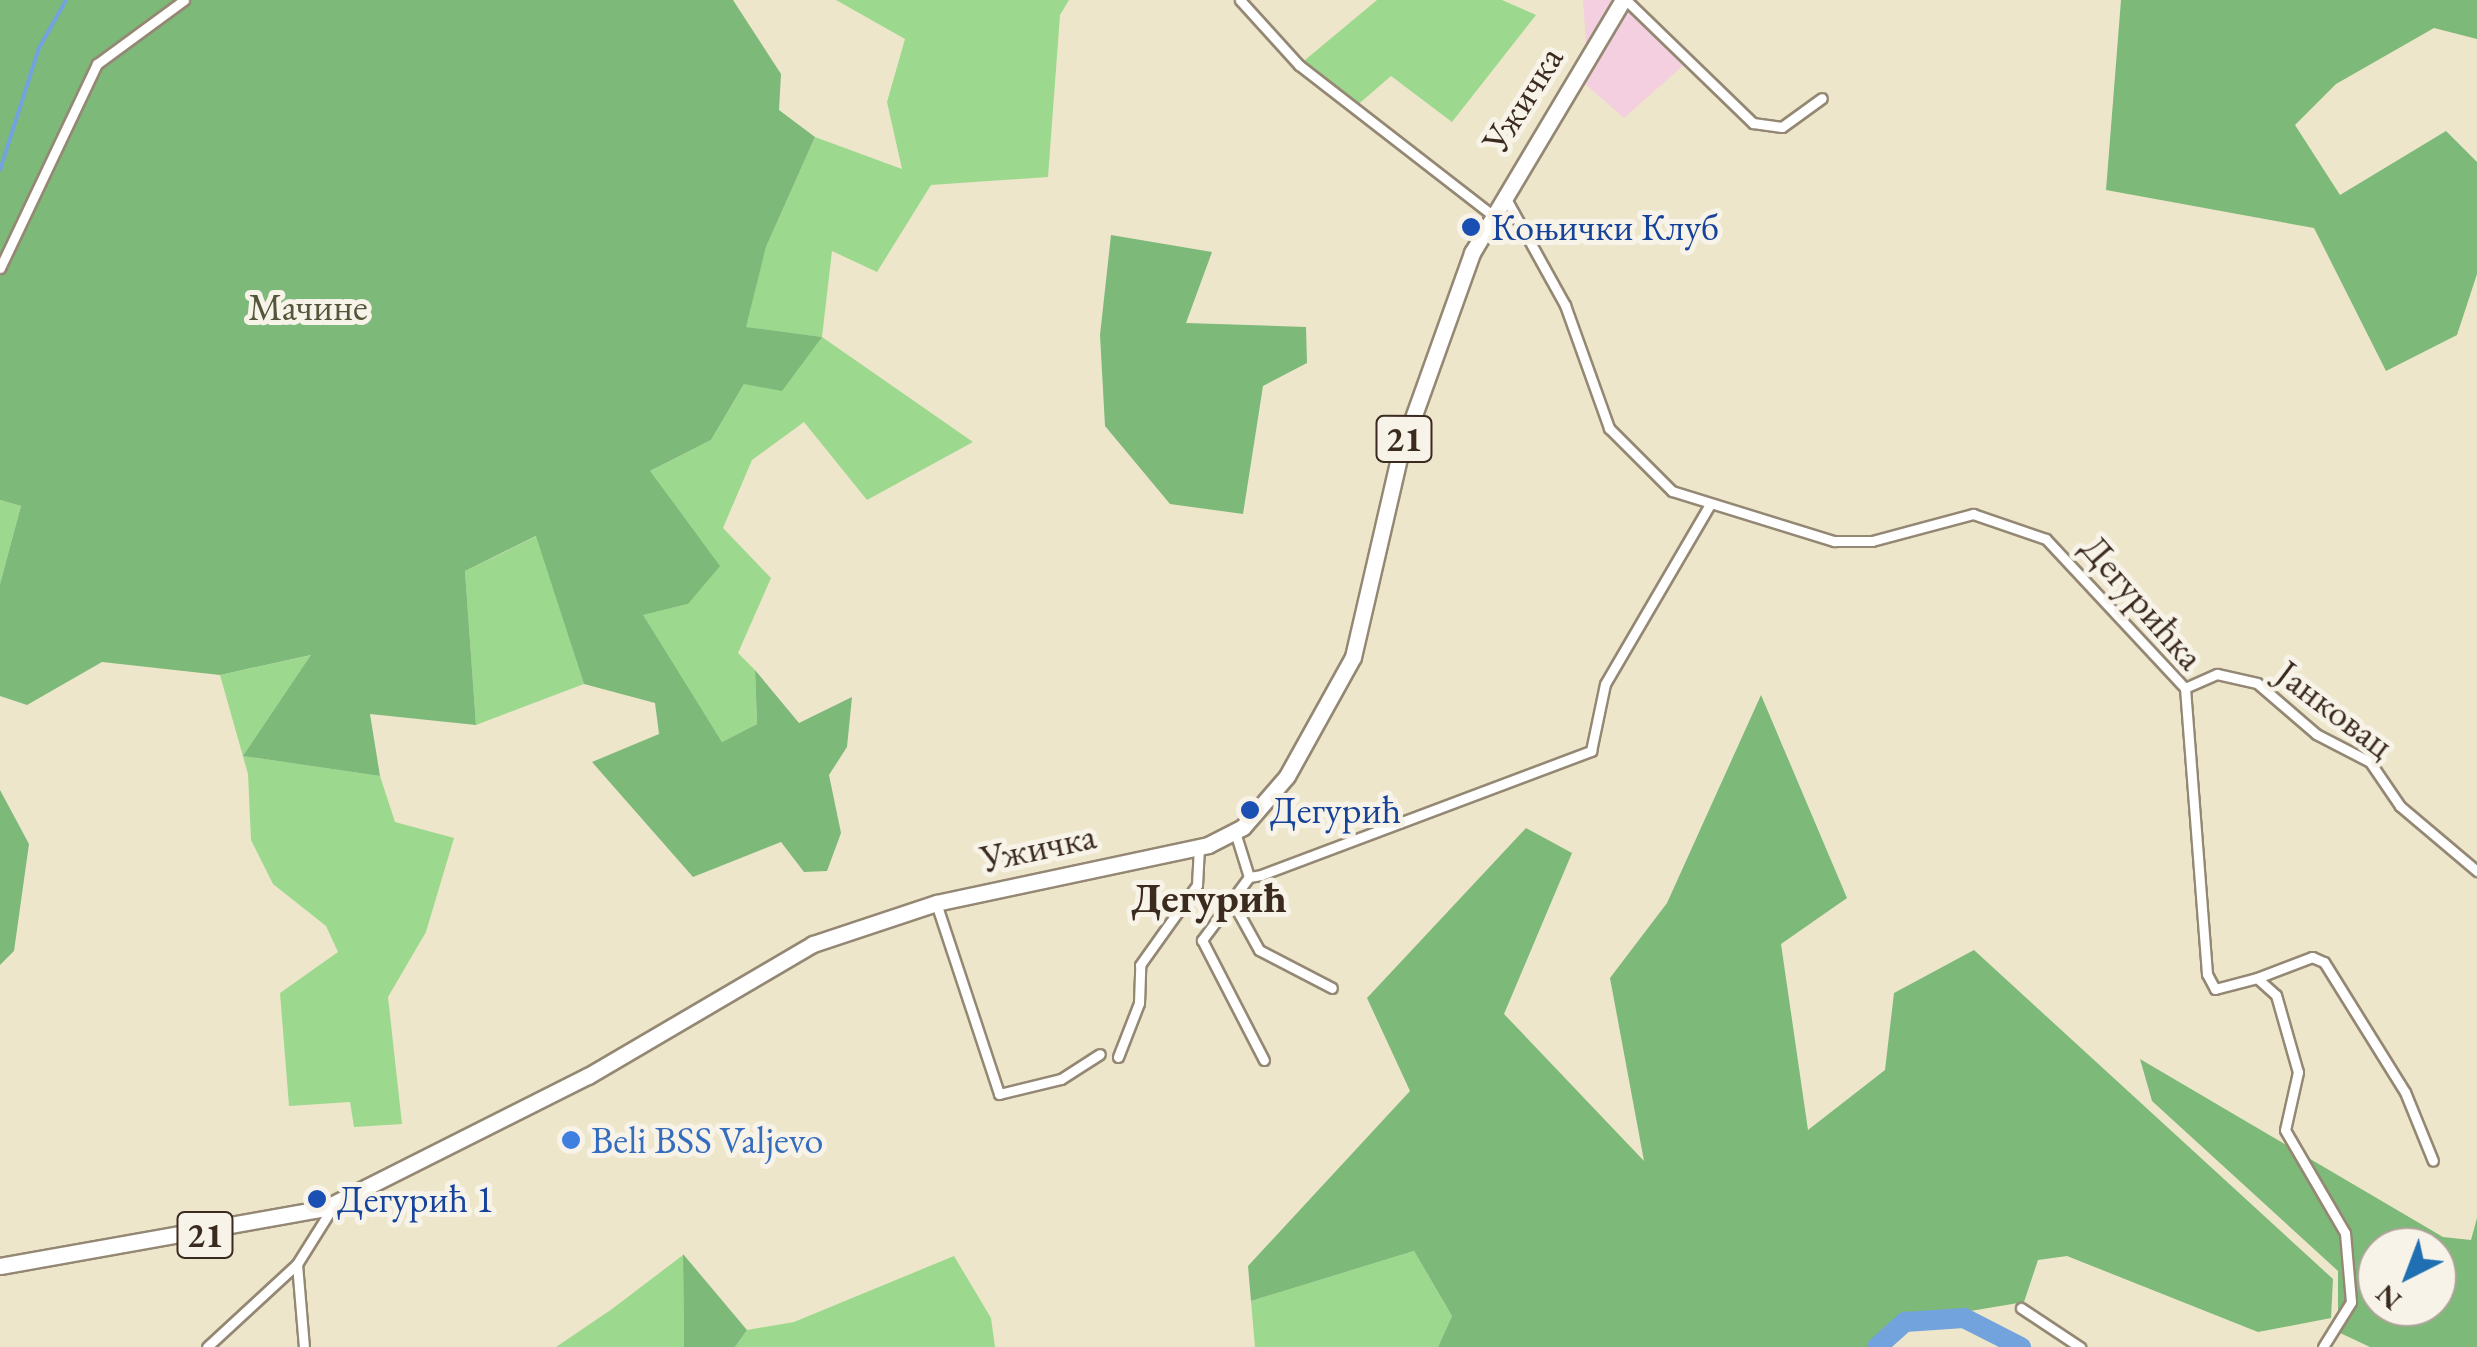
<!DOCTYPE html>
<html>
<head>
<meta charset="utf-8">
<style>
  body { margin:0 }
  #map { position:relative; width:2477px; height:1347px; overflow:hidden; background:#eee6cb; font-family:"EB Garamond",serif }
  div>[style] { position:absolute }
  .built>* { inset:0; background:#f3cfdf }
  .green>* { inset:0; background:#9cd98e }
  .forest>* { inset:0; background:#7db979 }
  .stream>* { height:4px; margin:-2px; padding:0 2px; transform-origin:2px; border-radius:2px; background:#73a3dd }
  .river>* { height:20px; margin:-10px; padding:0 10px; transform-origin:10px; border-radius:10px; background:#73a3dd }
  .roads { filter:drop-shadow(2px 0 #948874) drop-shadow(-2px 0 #948874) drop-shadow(0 2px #948874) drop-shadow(0 -2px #948874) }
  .street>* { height:9px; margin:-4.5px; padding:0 4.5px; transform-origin:4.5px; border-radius:4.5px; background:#fff }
  .primary>* { height:15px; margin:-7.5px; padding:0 7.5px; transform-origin:7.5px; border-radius:7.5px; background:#fff }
  .dots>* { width:28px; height:28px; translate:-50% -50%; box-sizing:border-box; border:5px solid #f7f3e8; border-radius:50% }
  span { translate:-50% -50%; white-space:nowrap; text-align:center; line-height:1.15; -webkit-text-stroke:10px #f7f3e8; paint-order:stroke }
  .shield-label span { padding:2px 8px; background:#f7f3e8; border:2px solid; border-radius:8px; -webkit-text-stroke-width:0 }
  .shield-label { font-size:35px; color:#3b2a1e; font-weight:700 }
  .street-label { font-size:38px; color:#3b2a1e }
  .transit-label { font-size:38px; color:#164399 }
  .left { translate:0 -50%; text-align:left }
  .park-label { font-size:38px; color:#53563a }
  .shop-label { font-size:38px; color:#366cbe }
  .quarter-label { font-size:42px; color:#3b2a1e; font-weight:700 }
  .north { position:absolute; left:2357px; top:1227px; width:100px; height:100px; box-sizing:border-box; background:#f7f3e8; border:2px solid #aca397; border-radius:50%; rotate:222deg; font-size:28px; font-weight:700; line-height:40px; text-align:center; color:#3b2a1e }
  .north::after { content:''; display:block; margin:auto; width:35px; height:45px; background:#1f6fb2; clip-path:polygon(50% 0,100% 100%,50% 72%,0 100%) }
</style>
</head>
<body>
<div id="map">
  <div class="built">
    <i style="clip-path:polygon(1583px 0,1626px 0,1686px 63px,1624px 118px,1576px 76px,1587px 57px)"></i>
  </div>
  <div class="green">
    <i style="clip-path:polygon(836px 0,1069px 0,1060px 15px,1048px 177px,931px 185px,877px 272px,832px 251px,822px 337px,973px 442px,867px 500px,804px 422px,752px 460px,723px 528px,771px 578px,738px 653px,755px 670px,757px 724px,722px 742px,642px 615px,688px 604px,650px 471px,711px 440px,744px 384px,821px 337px,745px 327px,766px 247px,815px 137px,902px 169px,887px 102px,905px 39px)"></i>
    <i style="clip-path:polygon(1377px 0,1502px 0,1536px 15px,1452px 122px,1391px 76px,1354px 108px,1299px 65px)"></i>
    <i style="clip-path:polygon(0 500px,21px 506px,0 584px)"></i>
    <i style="clip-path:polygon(537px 536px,584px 684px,476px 725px,465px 571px)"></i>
    <i style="clip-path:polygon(312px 655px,244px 756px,380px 776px,395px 822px,454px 838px,426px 932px,388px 997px,402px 1124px,354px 1127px,350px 1102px,289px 1106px,280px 993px,338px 952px,326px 926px,273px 884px,251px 840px,248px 774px,220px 675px)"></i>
    <i style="clip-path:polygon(1414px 1251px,1452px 1316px,1438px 1347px,1255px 1347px,1251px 1301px)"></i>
    <i style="clip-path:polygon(683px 1255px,684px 1347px,556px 1347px,612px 1309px)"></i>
    <i style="clip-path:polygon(954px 1256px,991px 1318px,995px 1347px,735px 1347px,747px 1330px,794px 1322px)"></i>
  </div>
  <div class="forest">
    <i style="clip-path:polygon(0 0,733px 0,781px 74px,779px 110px,815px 137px,766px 247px,746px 327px,822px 337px,782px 391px,744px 384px,711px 440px,650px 471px,720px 566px,688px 604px,643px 615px,722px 742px,757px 724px,755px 670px,799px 723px,852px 697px,847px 747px,829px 775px,841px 833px,827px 871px,804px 872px,781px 842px,693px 877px,592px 762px,659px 734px,655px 703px,584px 684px,536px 536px,465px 571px,476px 725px,370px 714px,380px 776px,243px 756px,311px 655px,220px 675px,102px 662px,27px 705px,0 696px,0 584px,21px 506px,0 500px)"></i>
    <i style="clip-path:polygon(2121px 0,2477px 0,2477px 39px,2434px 28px,2336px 84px,2295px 125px,2340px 195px,2446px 131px,2477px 162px,2477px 274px,2457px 335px,2386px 371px,2314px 228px,2106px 190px)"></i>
    <i style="clip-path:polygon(1111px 235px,1212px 252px,1186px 323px,1306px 327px,1307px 363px,1263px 386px,1243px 514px,1170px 504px,1105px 426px,1100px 335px)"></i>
    <i style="clip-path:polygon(1761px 695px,1847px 898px,1781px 944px,1808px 1130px,1885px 1070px,1894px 993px,1974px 950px,2333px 1279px,2331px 1318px,2258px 1332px,2067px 1256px,2038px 1260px,2024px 1302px,1905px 1322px,1877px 1347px,1438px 1347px,1452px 1316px,1414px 1251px,1251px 1301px,1248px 1266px,1410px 1091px,1367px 998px,1526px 828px,1572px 853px,1504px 1014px,1644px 1161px,1610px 978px,1667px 903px)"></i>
    <i style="clip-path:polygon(0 790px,29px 844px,14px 951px,0 965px)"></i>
    <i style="clip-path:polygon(evenodd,2140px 1059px,2443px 1237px,2471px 1240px,2477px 1218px,2477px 1347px,2370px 1347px,2338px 1332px,2338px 1271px,2152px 1101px,2140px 1059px,2377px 1247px,2437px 1247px,2437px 1307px,2377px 1307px,2377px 1247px)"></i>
    <i style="clip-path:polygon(683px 1254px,747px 1330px,735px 1347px,684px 1347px)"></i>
  </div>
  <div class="stream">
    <i style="left:0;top:170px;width:128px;rotate:-72.3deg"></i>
    <i style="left:39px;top:48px;width:55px;rotate:-60.6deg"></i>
  </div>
  <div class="river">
    <i style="left:1877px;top:1347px;width:38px;rotate:-42deg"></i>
    <i style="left:1905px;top:1322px;width:59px;rotate:-3.9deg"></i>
    <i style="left:1964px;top:1318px;width:64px;rotate:27deg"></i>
  </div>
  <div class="roads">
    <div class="street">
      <i style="left:1240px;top:0;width:88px;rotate:47.8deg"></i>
      <i style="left:1299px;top:65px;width:243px;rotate:37.8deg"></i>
      <i style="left:1626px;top:0;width:177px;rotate:44.1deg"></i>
      <i style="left:1753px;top:123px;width:29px;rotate:8deg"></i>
      <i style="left:1782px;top:127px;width:49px;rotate:-35.9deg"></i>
      <i style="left:1504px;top:195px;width:126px;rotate:61deg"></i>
      <i style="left:1565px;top:305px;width:131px;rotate:70.3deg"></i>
      <i style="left:1609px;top:428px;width:89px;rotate:45deg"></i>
      <i style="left:1672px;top:491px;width:170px;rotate:17.2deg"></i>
      <i style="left:1834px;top:541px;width:38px"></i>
      <i style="left:1872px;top:541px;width:105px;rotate:-15deg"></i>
      <i style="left:1973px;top:514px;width:77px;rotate:18.9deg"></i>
      <i style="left:2046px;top:539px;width:204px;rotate:47deg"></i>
      <i style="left:2185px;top:688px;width:287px;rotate:85.6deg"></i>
      <i style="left:2207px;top:974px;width:17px;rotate:62deg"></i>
      <i style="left:2215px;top:989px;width:43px;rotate:-14.7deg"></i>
      <i style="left:2257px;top:978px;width:25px;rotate:42deg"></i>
      <i style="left:2276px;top:995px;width:80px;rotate:74.1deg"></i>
      <i style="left:2298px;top:1072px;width:59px;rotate:102.6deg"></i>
      <i style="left:2285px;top:1130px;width:119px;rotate:59.8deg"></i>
      <i style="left:2345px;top:1233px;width:69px;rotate:85deg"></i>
      <i style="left:2351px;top:1302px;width:53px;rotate:121.9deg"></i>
      <i style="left:0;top:268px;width:226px;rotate:-64.6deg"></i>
      <i style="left:97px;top:64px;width:108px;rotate:-36.3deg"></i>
      <i style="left:2185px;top:688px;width:35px;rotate:-24deg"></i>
      <i style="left:2217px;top:674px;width:41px;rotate:12.7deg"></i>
      <i style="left:2257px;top:683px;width:78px;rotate:40.8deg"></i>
      <i style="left:2316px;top:734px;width:61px;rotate:27.4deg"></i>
      <i style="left:2370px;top:762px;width:53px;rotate:55.7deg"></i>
      <i style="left:2400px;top:806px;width:101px;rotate:40.2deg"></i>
      <i style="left:1235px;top:832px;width:47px;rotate:72.7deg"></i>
      <i style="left:1249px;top:877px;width:12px;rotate:-9deg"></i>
      <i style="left:1261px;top:875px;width:353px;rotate:-20.6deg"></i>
      <i style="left:1591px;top:751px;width:68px;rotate:-78.2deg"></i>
      <i style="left:1605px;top:684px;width:206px;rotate:-59.7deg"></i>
      <i style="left:1249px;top:877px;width:79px;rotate:126.7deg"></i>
      <i style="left:1202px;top:940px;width:135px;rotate:62.7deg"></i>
      <i style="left:1232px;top:901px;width:56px;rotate:61.1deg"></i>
      <i style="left:1259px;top:950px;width:82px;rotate:27.5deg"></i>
      <i style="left:936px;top:903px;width:201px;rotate:71.7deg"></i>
      <i style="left:999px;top:1094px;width:64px;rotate:-13.6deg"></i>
      <i style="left:1061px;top:1079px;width:46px;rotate:-32.7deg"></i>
      <i style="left:2257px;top:978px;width:59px;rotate:-20.9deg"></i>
      <i style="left:2312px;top:957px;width:13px;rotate:23deg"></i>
      <i style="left:2324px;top:962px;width:153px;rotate:58.1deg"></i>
      <i style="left:2405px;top:1092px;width:74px;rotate:67.9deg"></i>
      <i style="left:1118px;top:1057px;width:58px;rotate:-68.7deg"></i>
      <i style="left:1139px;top:1003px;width:38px;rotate:-88deg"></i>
      <i style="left:1140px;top:965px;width:98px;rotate:-54.5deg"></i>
      <i style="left:1197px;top:885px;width:37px;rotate:-87deg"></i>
      <i style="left:297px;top:1264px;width:83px;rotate:85.2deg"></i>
      <i style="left:2021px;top:1308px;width:71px;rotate:33.5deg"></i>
      <i style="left:207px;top:1347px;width:122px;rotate:-42.7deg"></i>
      <i style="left:297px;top:1264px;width:70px;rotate:-57.9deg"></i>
    </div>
    <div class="primary">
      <i style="left:0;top:1266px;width:330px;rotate:-10.1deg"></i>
      <i style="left:325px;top:1208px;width:294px;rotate:-26.7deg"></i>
      <i style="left:588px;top:1076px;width:261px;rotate:-30.4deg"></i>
      <i style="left:813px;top:944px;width:130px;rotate:-18.4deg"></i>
      <i style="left:936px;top:903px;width:278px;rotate:-12deg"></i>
      <i style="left:1208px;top:845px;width:39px;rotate:-27deg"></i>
      <i style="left:1243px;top:827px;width:67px;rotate:-49.2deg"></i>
      <i style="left:1287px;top:776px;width:136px;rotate:-61deg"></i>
      <i style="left:1353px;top:657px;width:205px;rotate:-77deg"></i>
      <i style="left:1399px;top:457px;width:217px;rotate:-70.3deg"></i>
      <i style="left:1472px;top:253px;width:295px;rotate:-59.2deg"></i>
    </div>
  </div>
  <div class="dots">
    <i style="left:1471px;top:227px;background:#1a4fb4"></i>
    <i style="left:1250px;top:810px;background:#1a4fb4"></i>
    <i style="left:571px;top:1140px;background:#3f7fe0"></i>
    <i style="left:317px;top:1199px;background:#1a4fb4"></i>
  </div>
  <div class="shield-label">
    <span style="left:1404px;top:439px">21</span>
    <span style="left:205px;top:1235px">21</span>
  </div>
  <div class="street-label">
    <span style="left:1522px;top:99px;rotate:-58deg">Ужичка</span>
    <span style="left:2143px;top:602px;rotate:49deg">Дегурићка</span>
    <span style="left:2335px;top:709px;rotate:37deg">Јанковац</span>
    <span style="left:1038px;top:847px;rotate:-12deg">Ужичка</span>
  </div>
  <div class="transit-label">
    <span class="left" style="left:1491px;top:227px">Коњички Клуб</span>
    <span class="left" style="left:1270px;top:810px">Дегурић</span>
    <span class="left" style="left:337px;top:1199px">Дегурић 1</span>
  </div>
  <div class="park-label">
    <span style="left:308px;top:307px">Мачине</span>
  </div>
  <div class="shop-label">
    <span class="left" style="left:591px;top:1140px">Beli BSS Valjevo</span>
  </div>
  <div class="quarter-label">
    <span style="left:1209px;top:898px">Дегурић</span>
  </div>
  <div class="north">N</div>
</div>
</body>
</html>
